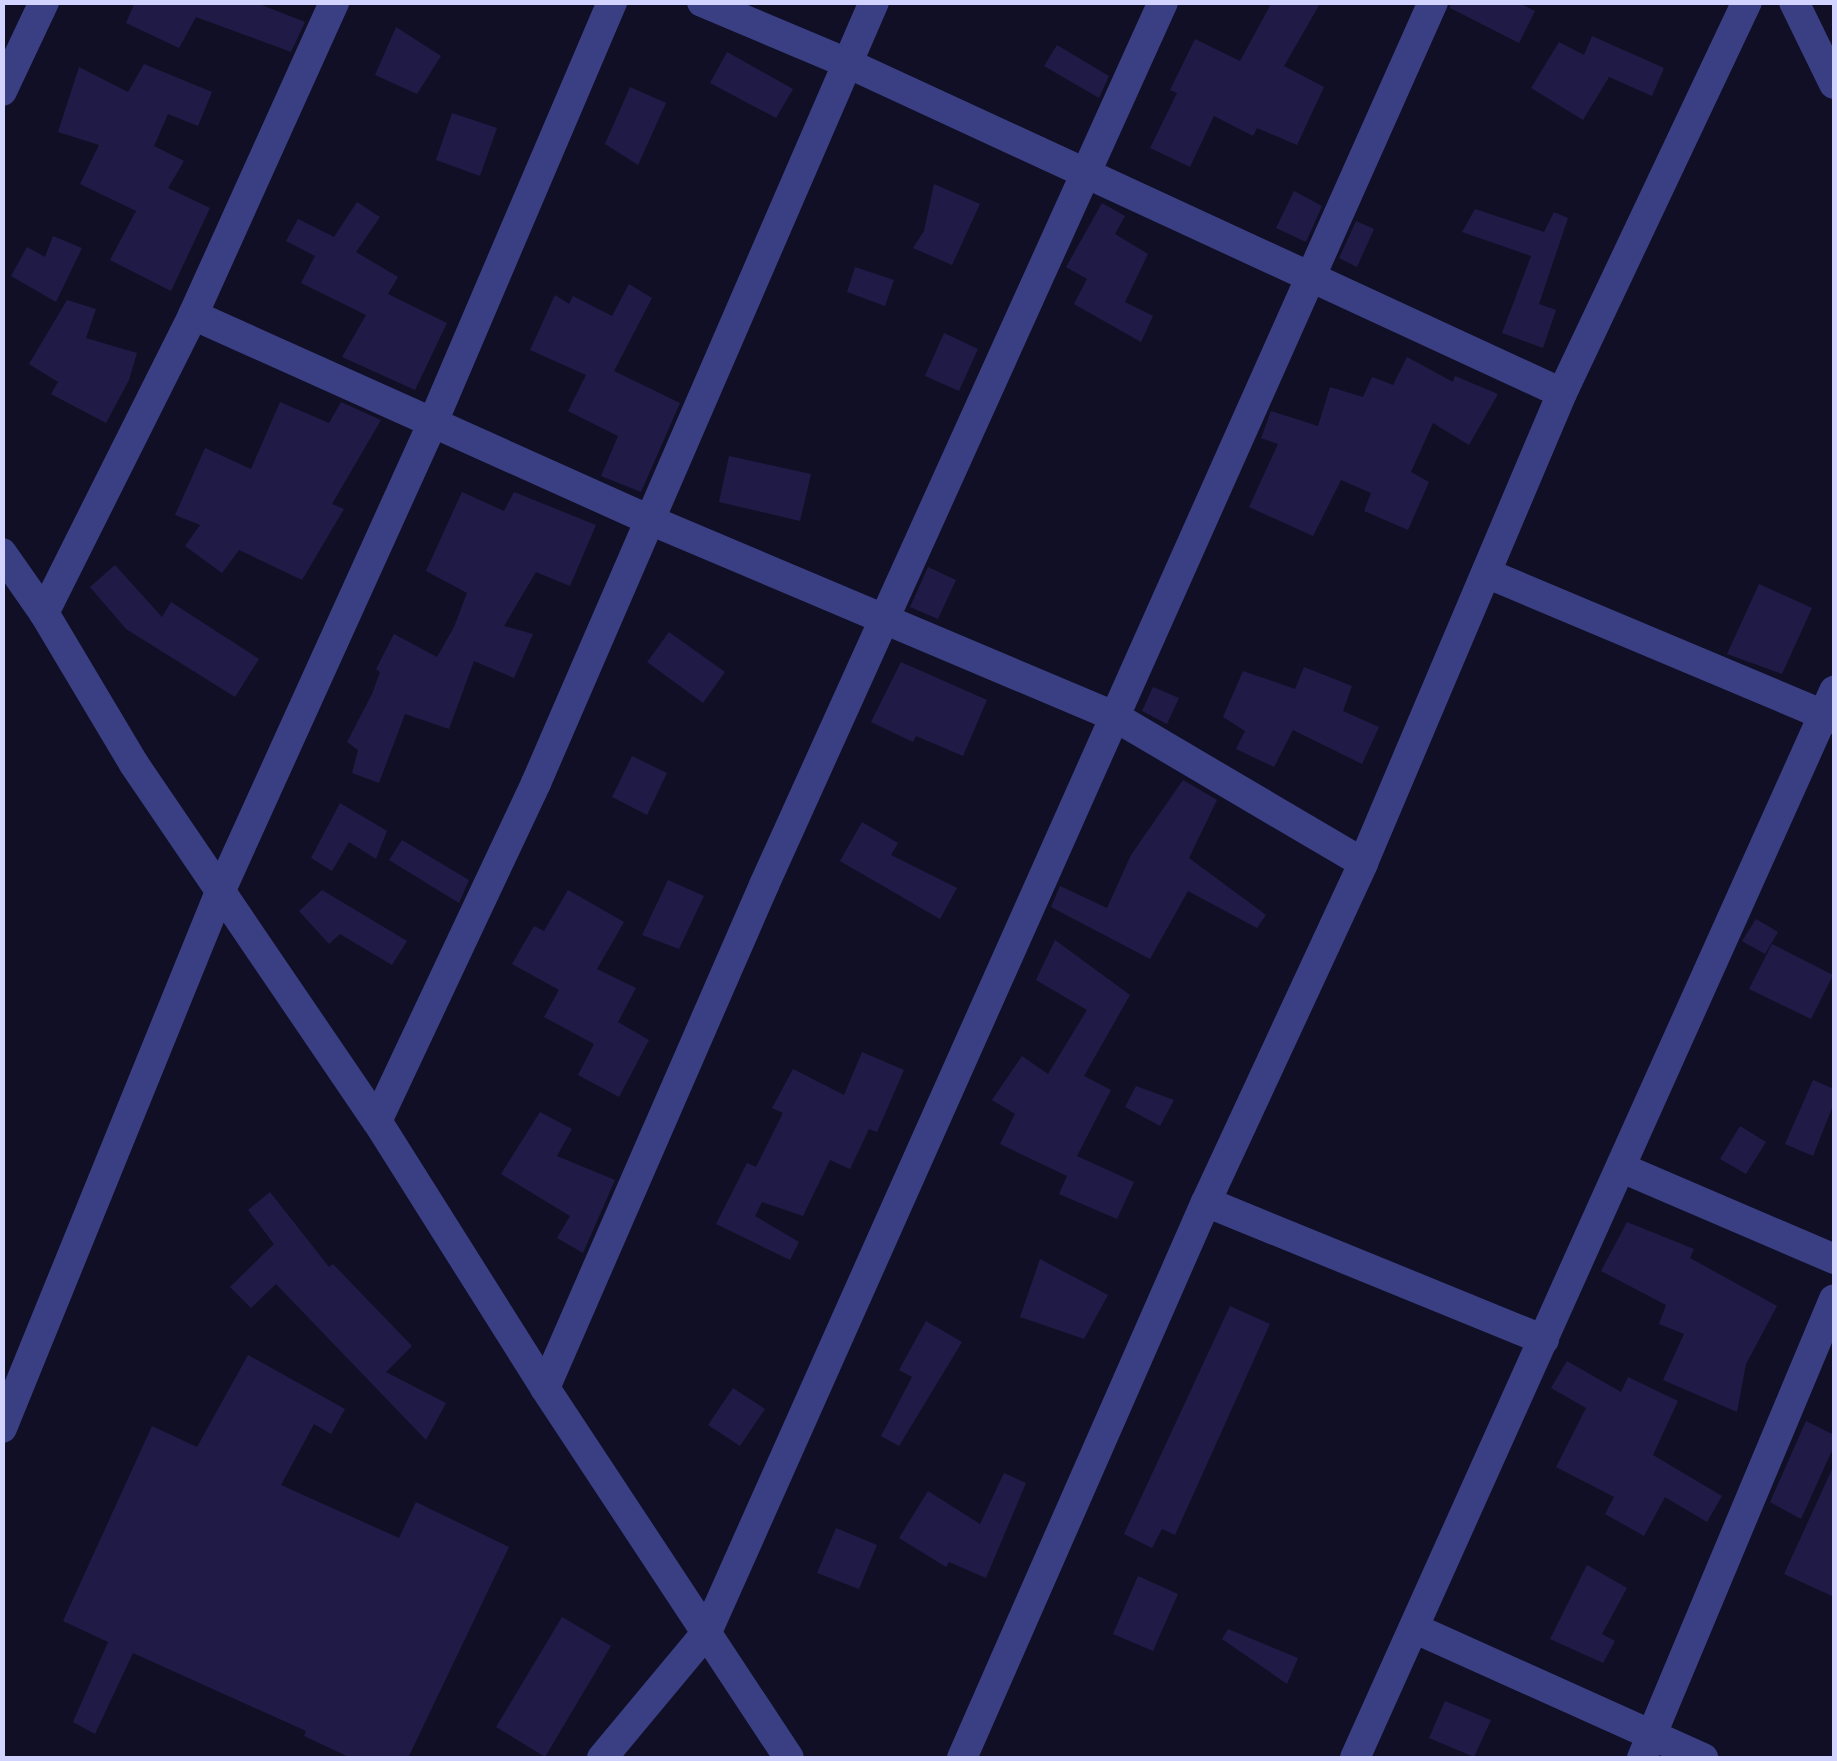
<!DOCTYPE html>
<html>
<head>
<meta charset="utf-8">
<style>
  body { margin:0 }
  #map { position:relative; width:1837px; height:1761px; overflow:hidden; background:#100f25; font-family:"Sofia Sans Condensed",sans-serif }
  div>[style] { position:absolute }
  .building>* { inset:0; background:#1f1b46 }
  .minor>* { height:30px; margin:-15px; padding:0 15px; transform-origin:15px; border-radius:15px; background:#3a3f84 }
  span { translate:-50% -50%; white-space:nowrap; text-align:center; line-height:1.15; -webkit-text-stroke:8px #100f25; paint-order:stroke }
  .frame { position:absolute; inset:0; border:5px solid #d3d3ff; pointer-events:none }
</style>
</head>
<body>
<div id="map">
  <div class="building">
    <i style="clip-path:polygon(135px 2px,254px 2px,305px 22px,291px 52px,196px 17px,179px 48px,126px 23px)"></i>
    <i style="clip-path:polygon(1272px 2px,1321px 2px,1284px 66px,1324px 87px,1297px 145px,1257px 128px,1253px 136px,1214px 116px,1190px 167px,1150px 148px,1177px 93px,1170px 90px,1195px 39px,1240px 61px)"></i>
    <i style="clip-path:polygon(1451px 2px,1517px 2px,1535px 11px,1519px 43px,1450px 8px)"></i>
    <i style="clip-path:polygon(396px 27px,441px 56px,417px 94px,375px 75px)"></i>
    <i style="clip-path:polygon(1592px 36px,1664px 68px,1652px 96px,1609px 77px,1583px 120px,1531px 88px,1559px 42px,1584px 55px)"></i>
    <i style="clip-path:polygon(1057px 45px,1109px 76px,1099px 98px,1044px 66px)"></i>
    <i style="clip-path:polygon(727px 52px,793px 89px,776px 118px,710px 83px)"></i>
    <i style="clip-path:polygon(144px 64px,212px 92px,198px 126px,168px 114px,154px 146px,184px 161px,168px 188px,210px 208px,171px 291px,110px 260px,136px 211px,80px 184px,99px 145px,58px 132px,79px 67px,128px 92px)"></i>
    <i style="clip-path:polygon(630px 87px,666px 103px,638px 165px,605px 144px)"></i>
    <i style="clip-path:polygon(452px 113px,497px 128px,480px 176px,436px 160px)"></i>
    <i style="clip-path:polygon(934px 184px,980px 204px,952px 265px,913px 248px,924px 231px)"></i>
    <i style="clip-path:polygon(1294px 191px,1322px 206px,1306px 242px,1276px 228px)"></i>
    <i style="clip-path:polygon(357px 202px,380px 217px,356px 252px,398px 277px,388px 294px,447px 323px,415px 390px,342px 357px,366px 315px,301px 283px,315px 256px,286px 241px,298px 219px,334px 237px)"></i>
    <i style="clip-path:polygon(1102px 203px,1125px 216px,1115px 234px,1148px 254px,1125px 302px,1153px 316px,1141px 342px,1074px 304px,1087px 279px,1066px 267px)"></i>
    <i style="clip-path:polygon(1475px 209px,1544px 232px,1554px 212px,1568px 218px,1539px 304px,1556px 310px,1543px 348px,1502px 333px,1531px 256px,1462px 232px)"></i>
    <i style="clip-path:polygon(1356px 221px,1374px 229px,1357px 267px,1339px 258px)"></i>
    <i style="clip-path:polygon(53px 236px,82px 248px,56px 302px,11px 276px,27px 247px,45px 257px)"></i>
    <i style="clip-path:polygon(855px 267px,894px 280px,885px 306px,847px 292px)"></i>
    <i style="clip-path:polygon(629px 284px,652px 298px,614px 371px,680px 403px,641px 492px,601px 476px,618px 436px,568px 411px,586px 375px,530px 350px,555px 295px,569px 304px,573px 296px,612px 316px)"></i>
    <i style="clip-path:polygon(67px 300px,96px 309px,86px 338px,137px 353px,129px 380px,106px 423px,51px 394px,58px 382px,29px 364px)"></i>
    <i style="clip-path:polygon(944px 333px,978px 349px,959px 391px,925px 376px)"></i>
    <i style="clip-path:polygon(1407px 357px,1453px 382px,1455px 376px,1498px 394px,1469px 445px,1433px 423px,1411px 472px,1429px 482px,1408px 530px,1364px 511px,1371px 493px,1341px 480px,1313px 536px,1249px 507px,1278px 444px,1261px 438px,1271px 411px,1318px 426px,1330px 387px,1363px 397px,1372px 377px,1393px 385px)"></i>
    <i style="clip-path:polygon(280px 402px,329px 423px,341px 402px,381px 420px,332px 504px,344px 509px,302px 580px,239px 550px,222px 573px,185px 546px,200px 525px,175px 515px,205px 448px,251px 469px)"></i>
    <i style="clip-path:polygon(729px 456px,811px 474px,800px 521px,719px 502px)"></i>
    <i style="clip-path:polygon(462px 492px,504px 511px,514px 492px,596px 525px,570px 586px,536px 572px,504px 626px,533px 634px,514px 678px,474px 661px,449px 729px,405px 714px,379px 783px,352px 773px,358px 750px,347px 742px,372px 694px,380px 672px,376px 669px,394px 634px,437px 657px,454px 627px,467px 593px,426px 571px)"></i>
    <i style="clip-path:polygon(115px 565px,162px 617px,171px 602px,259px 659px,235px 697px,126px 629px,90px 587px)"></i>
    <i style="clip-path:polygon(928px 567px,956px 580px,938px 619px,910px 607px)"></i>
    <i style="clip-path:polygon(1759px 584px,1812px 608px,1782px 674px,1727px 654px)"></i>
    <i style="clip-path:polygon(669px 632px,725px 672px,703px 703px,647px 662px)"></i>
    <i style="clip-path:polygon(901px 662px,987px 700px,963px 756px,916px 736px,913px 742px,871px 722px)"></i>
    <i style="clip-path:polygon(1304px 667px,1352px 686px,1343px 711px,1379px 727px,1362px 764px,1293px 730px,1274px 767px,1236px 749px,1245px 731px,1223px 717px,1243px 671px,1295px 689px)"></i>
    <i style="clip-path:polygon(1153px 687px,1179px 698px,1167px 724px,1142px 711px)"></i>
    <i style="clip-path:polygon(632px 756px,667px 773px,647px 815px,612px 797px)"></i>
    <i style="clip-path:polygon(1183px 780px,1217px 800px,1189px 858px,1266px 915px,1257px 928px,1188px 891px,1150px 959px,1051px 907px,1060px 886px,1107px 908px,1131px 855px)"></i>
    <i style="clip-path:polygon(340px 803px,387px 831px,376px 859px,349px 842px,332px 871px,311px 858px)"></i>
    <i style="clip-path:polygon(862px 822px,898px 843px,891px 855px,957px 888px,940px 919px,840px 861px)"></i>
    <i style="clip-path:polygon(402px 840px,469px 880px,459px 903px,389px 860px)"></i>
    <i style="clip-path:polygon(668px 880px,704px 896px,679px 949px,642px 935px)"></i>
    <i style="clip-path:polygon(322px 890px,407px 941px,392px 965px,340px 934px,329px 944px,299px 911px)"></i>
    <i style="clip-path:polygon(568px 890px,624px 922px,597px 969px,636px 988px,618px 1022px,649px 1040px,619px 1097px,578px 1075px,594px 1044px,544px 1017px,559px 990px,512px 964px,534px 926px,544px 931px)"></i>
    <i style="clip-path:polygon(1756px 919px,1778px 932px,1765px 954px,1742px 941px)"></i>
    <i style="clip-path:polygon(1055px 940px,1130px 995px,1084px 1076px,1111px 1090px,1077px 1156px,1134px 1182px,1117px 1219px,1059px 1194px,1067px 1176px,1000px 1144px,1015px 1114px,992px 1100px,1022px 1056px,1048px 1074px,1087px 1010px,1036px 980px)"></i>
    <i style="clip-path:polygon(1772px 944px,1833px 975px,1811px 1019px,1749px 989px)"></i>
    <i style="clip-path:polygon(862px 1052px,904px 1070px,877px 1132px,869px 1129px,850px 1169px,830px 1160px,803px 1216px,762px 1202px,755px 1216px,799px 1242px,790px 1260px,716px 1224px,747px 1163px,756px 1167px,783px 1113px,772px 1108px,793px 1069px,844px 1095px)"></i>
    <i style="clip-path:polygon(1813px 1080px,1834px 1089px,1834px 1103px,1813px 1156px,1785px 1144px)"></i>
    <i style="clip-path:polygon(1136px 1086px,1174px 1100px,1160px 1126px,1125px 1107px)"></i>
    <i style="clip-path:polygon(540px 1112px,572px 1129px,557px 1156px,615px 1180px,583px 1253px,557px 1238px,570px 1216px,501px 1174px)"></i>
    <i style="clip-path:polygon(1740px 1126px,1766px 1142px,1746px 1174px,1720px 1159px)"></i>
    <i style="clip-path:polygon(270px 1192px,329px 1267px,333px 1264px,412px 1346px,386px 1372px,446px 1403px,426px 1440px,276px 1284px,251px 1308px,230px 1287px,274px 1244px,248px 1210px)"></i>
    <i style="clip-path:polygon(1627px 1222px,1694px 1249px,1690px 1258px,1777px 1306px,1746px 1364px,1737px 1412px,1663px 1380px,1684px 1334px,1659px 1324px,1666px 1305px,1601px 1271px)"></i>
    <i style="clip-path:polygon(1040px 1259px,1108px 1295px,1084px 1339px,1020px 1317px)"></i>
    <i style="clip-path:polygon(1230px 1306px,1270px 1324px,1175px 1535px,1162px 1529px,1152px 1548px,1124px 1534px)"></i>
    <i style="clip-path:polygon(926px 1321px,962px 1342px,899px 1446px,881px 1436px,912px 1377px,899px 1370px)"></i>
    <i style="clip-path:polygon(248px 1355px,345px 1409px,331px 1434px,314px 1424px,281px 1485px,399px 1538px,416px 1502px,509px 1547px,408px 1758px,351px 1758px,304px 1736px,306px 1731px,133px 1653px,95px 1734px,73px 1722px,108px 1642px,63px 1621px,152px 1426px,197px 1447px)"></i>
    <i style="clip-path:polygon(1567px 1361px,1621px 1392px,1628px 1377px,1678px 1401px,1653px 1455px,1722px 1496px,1707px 1522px,1665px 1497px,1644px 1536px,1605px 1514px,1614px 1497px,1556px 1467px,1586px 1408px,1551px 1388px)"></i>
    <i style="clip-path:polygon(733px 1388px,765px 1409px,740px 1446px,708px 1425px)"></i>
    <i style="clip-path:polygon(1806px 1421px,1834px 1435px,1834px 1446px,1801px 1519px,1770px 1502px)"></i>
    <i style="clip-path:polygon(1834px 1465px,1834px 1597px,1784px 1574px)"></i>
    <i style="clip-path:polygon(1004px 1473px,1026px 1483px,986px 1578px,949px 1562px,946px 1567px,899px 1538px,928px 1491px,980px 1524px)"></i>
    <i style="clip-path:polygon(836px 1528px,877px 1545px,859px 1589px,817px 1573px)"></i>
    <i style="clip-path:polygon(1587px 1565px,1627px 1588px,1602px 1634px,1615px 1641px,1603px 1663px,1550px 1639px)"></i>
    <i style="clip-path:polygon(1138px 1576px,1178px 1594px,1153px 1651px,1113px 1634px)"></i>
    <i style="clip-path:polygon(562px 1617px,611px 1646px,545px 1757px,496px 1727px)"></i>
    <i style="clip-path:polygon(1228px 1629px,1298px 1658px,1287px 1684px,1222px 1639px)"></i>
    <i style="clip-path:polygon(1445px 1701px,1491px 1720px,1474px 1757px,1429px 1738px)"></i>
  </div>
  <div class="minor">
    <i style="left:702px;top:2px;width:157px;rotate:22.8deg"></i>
    <i style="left:847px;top:63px;width:787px;rotate:24.78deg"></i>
    <i style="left:1794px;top:2px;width:91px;rotate:64deg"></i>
    <i style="left:2px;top:91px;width:98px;rotate:-64.7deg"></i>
    <i style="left:193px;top:315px;width:503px;rotate:24.17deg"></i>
    <i style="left:652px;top:521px;width:499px;rotate:22.9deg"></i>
    <i style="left:1112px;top:715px;width:291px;rotate:30.5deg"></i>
    <i style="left:2px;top:553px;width:73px;rotate:55deg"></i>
    <i style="left:44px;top:613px;width:176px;rotate:59.2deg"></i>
    <i style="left:134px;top:764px;width:432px;rotate:55.8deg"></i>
    <i style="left:377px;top:1121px;width:315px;rotate:57.8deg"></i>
    <i style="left:545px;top:1388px;width:443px;rotate:56.6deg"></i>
    <i style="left:1486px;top:573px;width:377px;rotate:22.8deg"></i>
    <i style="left:44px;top:613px;width:333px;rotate:-63.4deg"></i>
    <i style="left:193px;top:315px;width:343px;rotate:-65.7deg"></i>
    <i style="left:377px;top:1121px;width:374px;rotate:-64.8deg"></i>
    <i style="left:536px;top:783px;width:851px;rotate:-66.6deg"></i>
    <i style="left:1622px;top:1168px;width:231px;rotate:23.2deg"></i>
    <i style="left:1206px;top:1202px;width:365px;rotate:22.2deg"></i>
    <i style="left:545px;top:1388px;width:549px;rotate:-66.47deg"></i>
    <i style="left:764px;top:885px;width:969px;rotate:-65.68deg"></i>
    <i style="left:2px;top:1428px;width:579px;rotate:-67.87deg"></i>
    <i style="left:220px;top:892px;width:516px;rotate:-65.62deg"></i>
    <i style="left:433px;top:422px;width:457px;rotate:-66.9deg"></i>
    <i style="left:1416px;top:1629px;width:315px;rotate:24.2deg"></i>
    <i style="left:602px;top:1758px;width:164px;rotate:-50.2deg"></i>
    <i style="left:707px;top:1632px;width:1784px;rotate:-65.99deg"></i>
    <i style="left:962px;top:1758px;width:607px;rotate:-66.31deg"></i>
    <i style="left:1206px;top:1202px;width:374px;rotate:-65.1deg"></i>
    <i style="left:1363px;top:863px;width:510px;rotate:-67.05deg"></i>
    <i style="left:1562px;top:393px;width:433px;rotate:-64.7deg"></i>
    <i style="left:1355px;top:1758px;width:1170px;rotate:-65.82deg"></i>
    <i style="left:1642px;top:1758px;width:497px;rotate:-67.3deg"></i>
  </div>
  <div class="frame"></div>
</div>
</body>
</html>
